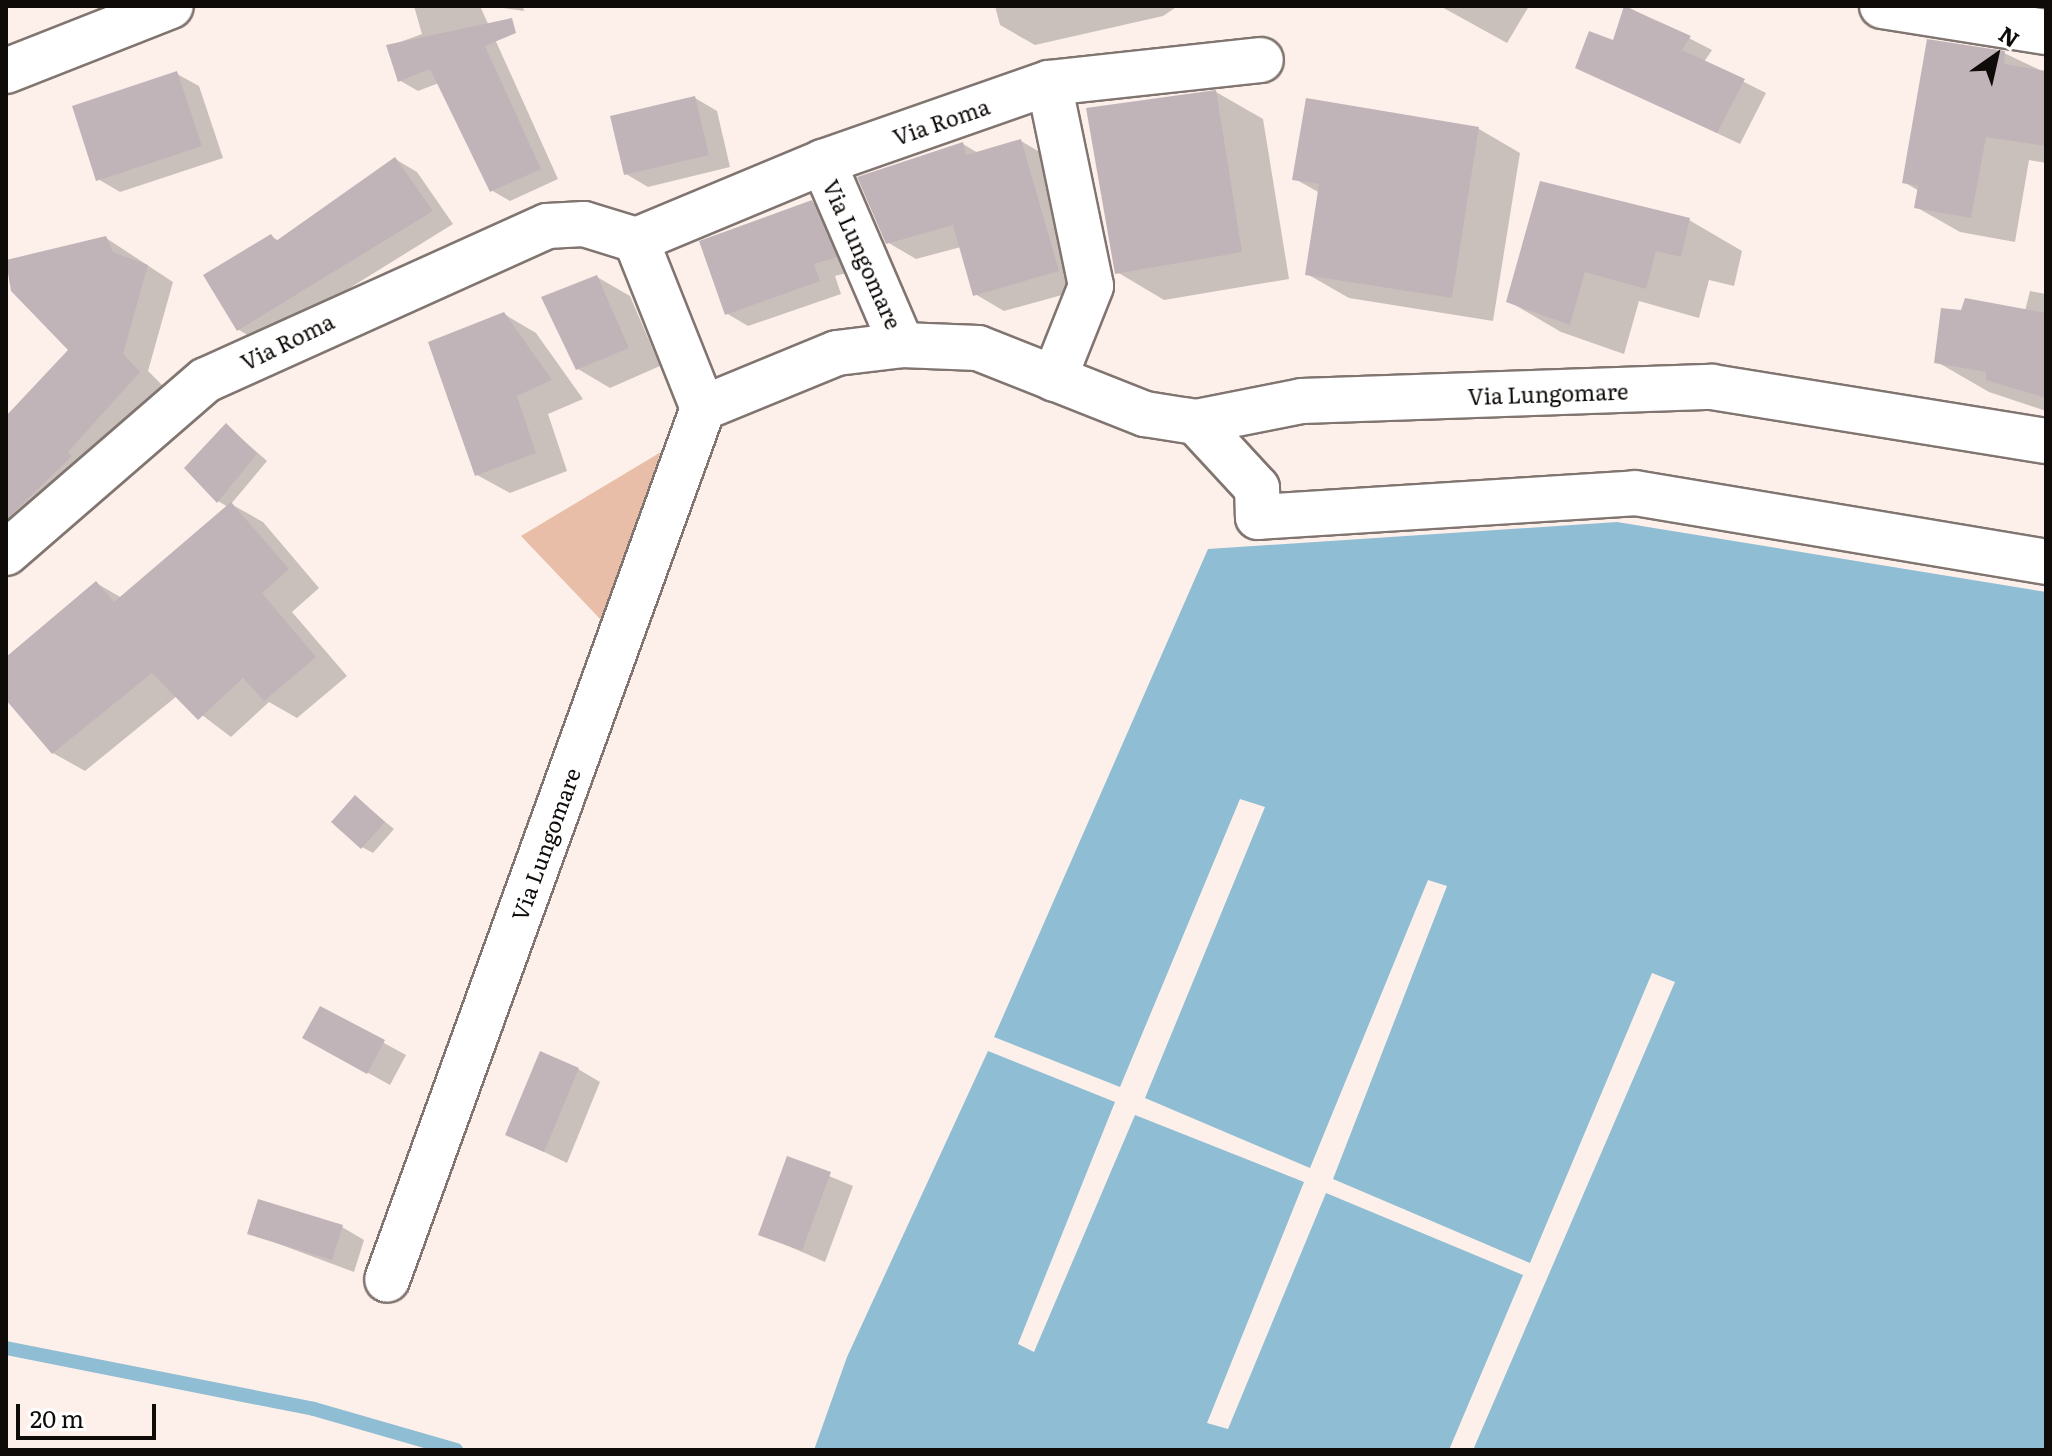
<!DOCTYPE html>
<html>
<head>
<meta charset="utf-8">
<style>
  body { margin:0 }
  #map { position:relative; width:2052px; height:1456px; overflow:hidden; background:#fdf0ea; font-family:Literata,serif }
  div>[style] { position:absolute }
  .green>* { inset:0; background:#e9bea9 }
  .water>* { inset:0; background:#8fbdd3 }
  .shadow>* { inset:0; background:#0003 }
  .stream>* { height:14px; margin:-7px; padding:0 7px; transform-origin:7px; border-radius:7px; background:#8fbdd3 }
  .building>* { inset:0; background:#c0b4b9 }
  .roads { filter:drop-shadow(2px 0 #807570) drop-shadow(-2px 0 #807570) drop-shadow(0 2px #807570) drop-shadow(0 -2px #807570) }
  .minor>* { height:44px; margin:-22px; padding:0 22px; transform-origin:22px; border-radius:22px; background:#fff }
  .major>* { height:44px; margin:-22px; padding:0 22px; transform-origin:22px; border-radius:22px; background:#fff }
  span { translate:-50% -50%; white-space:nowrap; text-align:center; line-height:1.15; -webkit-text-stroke:8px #fff; paint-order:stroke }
  .street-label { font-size:22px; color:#0f0b09 }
  .frame { position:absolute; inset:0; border:8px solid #0f0b09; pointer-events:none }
  .north { position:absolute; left:1956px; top:16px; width:80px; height:80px; -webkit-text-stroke:6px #fff; paint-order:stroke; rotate:34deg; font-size:22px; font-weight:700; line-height:32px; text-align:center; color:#0f0b09 }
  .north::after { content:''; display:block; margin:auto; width:28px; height:36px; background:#0f0b09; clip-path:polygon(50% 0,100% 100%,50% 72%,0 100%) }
  .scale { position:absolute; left:16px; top:1404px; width:140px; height:36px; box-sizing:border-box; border:4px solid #0f0b09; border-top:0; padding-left:10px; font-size:24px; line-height:28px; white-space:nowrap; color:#0f0b09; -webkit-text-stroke:6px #fff; paint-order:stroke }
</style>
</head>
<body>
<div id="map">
  <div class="green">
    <i style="clip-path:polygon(661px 452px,601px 620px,521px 536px)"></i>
  </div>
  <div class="water">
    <i style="clip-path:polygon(1617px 522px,2046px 592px,2046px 1450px,1473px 1450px,1675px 982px,1652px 973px,1530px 1263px,1333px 1179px,1447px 886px,1428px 880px,1310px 1168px,1145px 1098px,1265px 807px,1240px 799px,1120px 1087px,994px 1037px,1208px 549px)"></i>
    <i style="clip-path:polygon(988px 1051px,1115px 1102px,1018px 1344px,1034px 1352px,1135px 1115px,1304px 1182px,1207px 1423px,1228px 1429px,1326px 1193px,1523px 1275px,1449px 1450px,814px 1450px,847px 1357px)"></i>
  </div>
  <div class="shadow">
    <i style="clip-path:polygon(414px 6px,480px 6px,558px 179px,510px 201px,491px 190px,439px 83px,418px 91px,399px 80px,389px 46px,422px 34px)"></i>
    <i style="clip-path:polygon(490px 6px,523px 6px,524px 11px)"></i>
    <i style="clip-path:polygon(995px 6px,1178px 6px,1163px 16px,1035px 45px,1000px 25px)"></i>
    <i style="clip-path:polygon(1440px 6px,1529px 6px,1507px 43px)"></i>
    <i style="clip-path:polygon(1626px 6px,1712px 50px,1704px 62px,1766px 93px,1740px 144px,1577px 67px,1614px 42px)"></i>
    <i style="clip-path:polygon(2004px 53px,2046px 73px,2046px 163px,2029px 160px,2015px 242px,1960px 232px,1916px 207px,1919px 191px,1904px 182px)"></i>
    <i style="clip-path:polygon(177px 74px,199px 86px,223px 158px,120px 192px,98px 179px)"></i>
    <i style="clip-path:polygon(1216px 92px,1263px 119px,1289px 279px,1164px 300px,1117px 272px)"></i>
    <i style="clip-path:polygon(695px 98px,717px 111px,730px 167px,648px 187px,626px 174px)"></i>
    <i style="clip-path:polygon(1479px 129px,1520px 153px,1493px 321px,1349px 298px,1307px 274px,1320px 193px,1295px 179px)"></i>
    <i style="clip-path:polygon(1021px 141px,1050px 158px,1087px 288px,1004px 311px,975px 294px,961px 247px,916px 259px,887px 242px,963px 144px,978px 153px)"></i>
    <i style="clip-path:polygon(395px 159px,417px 172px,453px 224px,261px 343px,239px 330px,206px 276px,271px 236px,279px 241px)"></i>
    <i style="clip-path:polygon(812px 202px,834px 215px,858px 270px,835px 276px,841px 294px,748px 326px,726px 313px)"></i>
    <i style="clip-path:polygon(1689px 220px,1742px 251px,1734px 286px,1709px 280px,1699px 318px,1639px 301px,1624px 354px,1561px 332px,1508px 301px)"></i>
    <i style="clip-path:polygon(106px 238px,173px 282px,148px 371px,166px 389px,6px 548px,6px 419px,70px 350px,13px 290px,6px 262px)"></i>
    <i style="clip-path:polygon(597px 277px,630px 296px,660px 366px,610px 388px,578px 369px)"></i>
    <i style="clip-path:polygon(2030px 291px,2046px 294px,2046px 411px,1989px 392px,1937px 362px,2025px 311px)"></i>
    <i style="clip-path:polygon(504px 314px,536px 333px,583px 399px,548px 414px,567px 471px,510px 493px,477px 475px)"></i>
    <i style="clip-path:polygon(226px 425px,267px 461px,231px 504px,263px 522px,319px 588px,292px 612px,347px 676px,297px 718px,269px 702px,231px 737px,177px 696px,85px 771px,53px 753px,6px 696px,6px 659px,96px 583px,122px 598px,228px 507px,218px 501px)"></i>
    <i style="clip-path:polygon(356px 798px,394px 829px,373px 853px,362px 847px)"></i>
    <i style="clip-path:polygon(320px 1008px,406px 1055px,390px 1085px,327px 1050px)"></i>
    <i style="clip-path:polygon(578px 1069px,600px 1082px,567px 1163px,507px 1134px)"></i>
    <i style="clip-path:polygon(788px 1159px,853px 1186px,825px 1262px,761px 1234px)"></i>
    <i style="clip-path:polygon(342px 1227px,364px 1240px,354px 1272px,249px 1233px)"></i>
  </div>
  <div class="stream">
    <i style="left:6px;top:1348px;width:314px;rotate:11.2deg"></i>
    <i style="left:314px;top:1409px;width:148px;rotate:16.1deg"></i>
  </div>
  <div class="building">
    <i style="clip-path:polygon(1624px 6px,1691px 36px,1682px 50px,1745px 79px,1717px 133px,1575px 68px,1589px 31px,1613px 40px)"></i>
    <i style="clip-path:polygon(512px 18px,516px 33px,485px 46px,541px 169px,490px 192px,430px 69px,398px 82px,386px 45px)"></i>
    <i style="clip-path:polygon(1927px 39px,2005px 51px,2004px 64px,2046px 71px,2046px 146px,1986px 137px,1971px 218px,1914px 208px,1918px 186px,1902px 183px)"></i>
    <i style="clip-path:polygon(177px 71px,202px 146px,96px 181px,72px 106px)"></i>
    <i style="clip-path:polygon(1216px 90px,1242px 252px,1115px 274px,1086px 108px)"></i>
    <i style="clip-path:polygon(695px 96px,709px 155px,624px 175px,610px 116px)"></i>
    <i style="clip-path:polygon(1306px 98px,1479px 127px,1452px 298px,1305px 275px,1319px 184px,1292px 180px)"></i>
    <i style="clip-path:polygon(1021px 139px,1059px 271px,973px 296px,953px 225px,886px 244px,857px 177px,963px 142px,966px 155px)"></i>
    <i style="clip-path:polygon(395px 157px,433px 211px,237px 331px,203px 275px,271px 234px,276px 241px)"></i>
    <i style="clip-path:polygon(1540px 181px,1690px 218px,1681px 257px,1656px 251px,1646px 289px,1585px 272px,1570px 325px,1506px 302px)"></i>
    <i style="clip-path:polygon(812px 200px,837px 257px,814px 264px,820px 281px,725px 315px,699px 241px)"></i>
    <i style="clip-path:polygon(106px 236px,113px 252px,148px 265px,123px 354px,140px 372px,68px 452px,72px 456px,6px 520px,6px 416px,68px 350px,11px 291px,6px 260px)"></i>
    <i style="clip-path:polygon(597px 275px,629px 348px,576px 370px,541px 297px)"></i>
    <i style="clip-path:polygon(1965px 298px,2046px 313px,2046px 398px,1986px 380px,1986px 372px,1934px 363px,1941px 308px,1961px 310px)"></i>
    <i style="clip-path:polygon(504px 312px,552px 380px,517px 396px,536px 453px,475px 476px,428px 342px)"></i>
    <i style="clip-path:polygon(226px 423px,257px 454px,217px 503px,184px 468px)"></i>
    <i style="clip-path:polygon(231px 502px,289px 569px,262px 593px,316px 657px,264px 701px,243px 678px,198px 720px,152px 673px,52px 754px,6px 700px,6px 657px,96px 581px,114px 602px)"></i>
    <i style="clip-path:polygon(355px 795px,385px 822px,361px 849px,331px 822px)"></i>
    <i style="clip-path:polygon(320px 1006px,385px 1040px,367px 1074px,302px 1038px)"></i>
    <i style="clip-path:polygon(540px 1051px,579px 1068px,544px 1152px,505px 1135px)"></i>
    <i style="clip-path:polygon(787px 1156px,831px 1172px,802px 1251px,758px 1235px)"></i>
    <i style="clip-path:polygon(258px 1199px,343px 1225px,332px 1260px,247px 1234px)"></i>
  </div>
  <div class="roads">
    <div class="minor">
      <i style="left:1049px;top:83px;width:207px;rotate:78.3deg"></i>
      <i style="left:1091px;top:286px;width:100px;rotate:111.7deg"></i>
      <i style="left:823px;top:162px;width:199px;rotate:66.7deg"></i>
      <i style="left:636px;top:240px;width:203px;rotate:-22.6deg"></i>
      <i style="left:823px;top:162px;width:239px;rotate:-19.3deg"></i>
      <i style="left:1049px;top:83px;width:213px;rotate:-6.2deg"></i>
      <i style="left:703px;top:408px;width:145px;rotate:-22.3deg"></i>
      <i style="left:837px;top:353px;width:65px;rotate:-7deg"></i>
      <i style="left:902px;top:345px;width:76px;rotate:2.3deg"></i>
      <i style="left:978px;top:348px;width:180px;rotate:21.6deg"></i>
      <i style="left:1145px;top:414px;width:52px;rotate:8.9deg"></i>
      <i style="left:1196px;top:422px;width:108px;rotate:-11.2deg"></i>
      <i style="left:1302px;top:401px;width:410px;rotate:-2deg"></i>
      <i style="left:1712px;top:387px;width:338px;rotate:9.2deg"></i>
      <i style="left:1196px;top:422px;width:90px;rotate:47.3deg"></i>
      <i style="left:1257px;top:488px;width:29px;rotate:88deg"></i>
      <i style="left:1258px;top:517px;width:378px;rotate:-3.6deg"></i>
      <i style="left:1635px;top:493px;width:417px;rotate:9.5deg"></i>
      <i style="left:6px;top:553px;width:264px;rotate:-40.9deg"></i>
      <i style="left:206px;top:380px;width:374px;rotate:-24.3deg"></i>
      <i style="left:547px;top:226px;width:37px;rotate:-3deg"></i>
      <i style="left:584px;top:224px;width:54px;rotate:17.1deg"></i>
      <i style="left:636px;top:240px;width:181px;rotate:68.3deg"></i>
      <i style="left:703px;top:408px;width:927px;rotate:109.92deg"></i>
    </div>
    <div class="major">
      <i style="left:1882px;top:6px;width:166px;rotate:9deg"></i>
      <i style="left:6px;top:71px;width:177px;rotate:-21.5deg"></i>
    </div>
  </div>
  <div class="street-label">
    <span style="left:941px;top:121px;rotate:-19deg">Via Roma</span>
    <span style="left:863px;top:254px;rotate:66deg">Via Lungomare</span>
    <span style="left:287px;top:341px;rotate:-26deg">Via Roma</span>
    <span style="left:1548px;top:393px;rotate:-2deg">Via Lungomare</span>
    <span style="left:545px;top:844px;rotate:-70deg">Via Lungomare</span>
  </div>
  <div class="frame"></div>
  <div class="north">N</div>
  <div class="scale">20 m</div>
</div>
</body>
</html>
